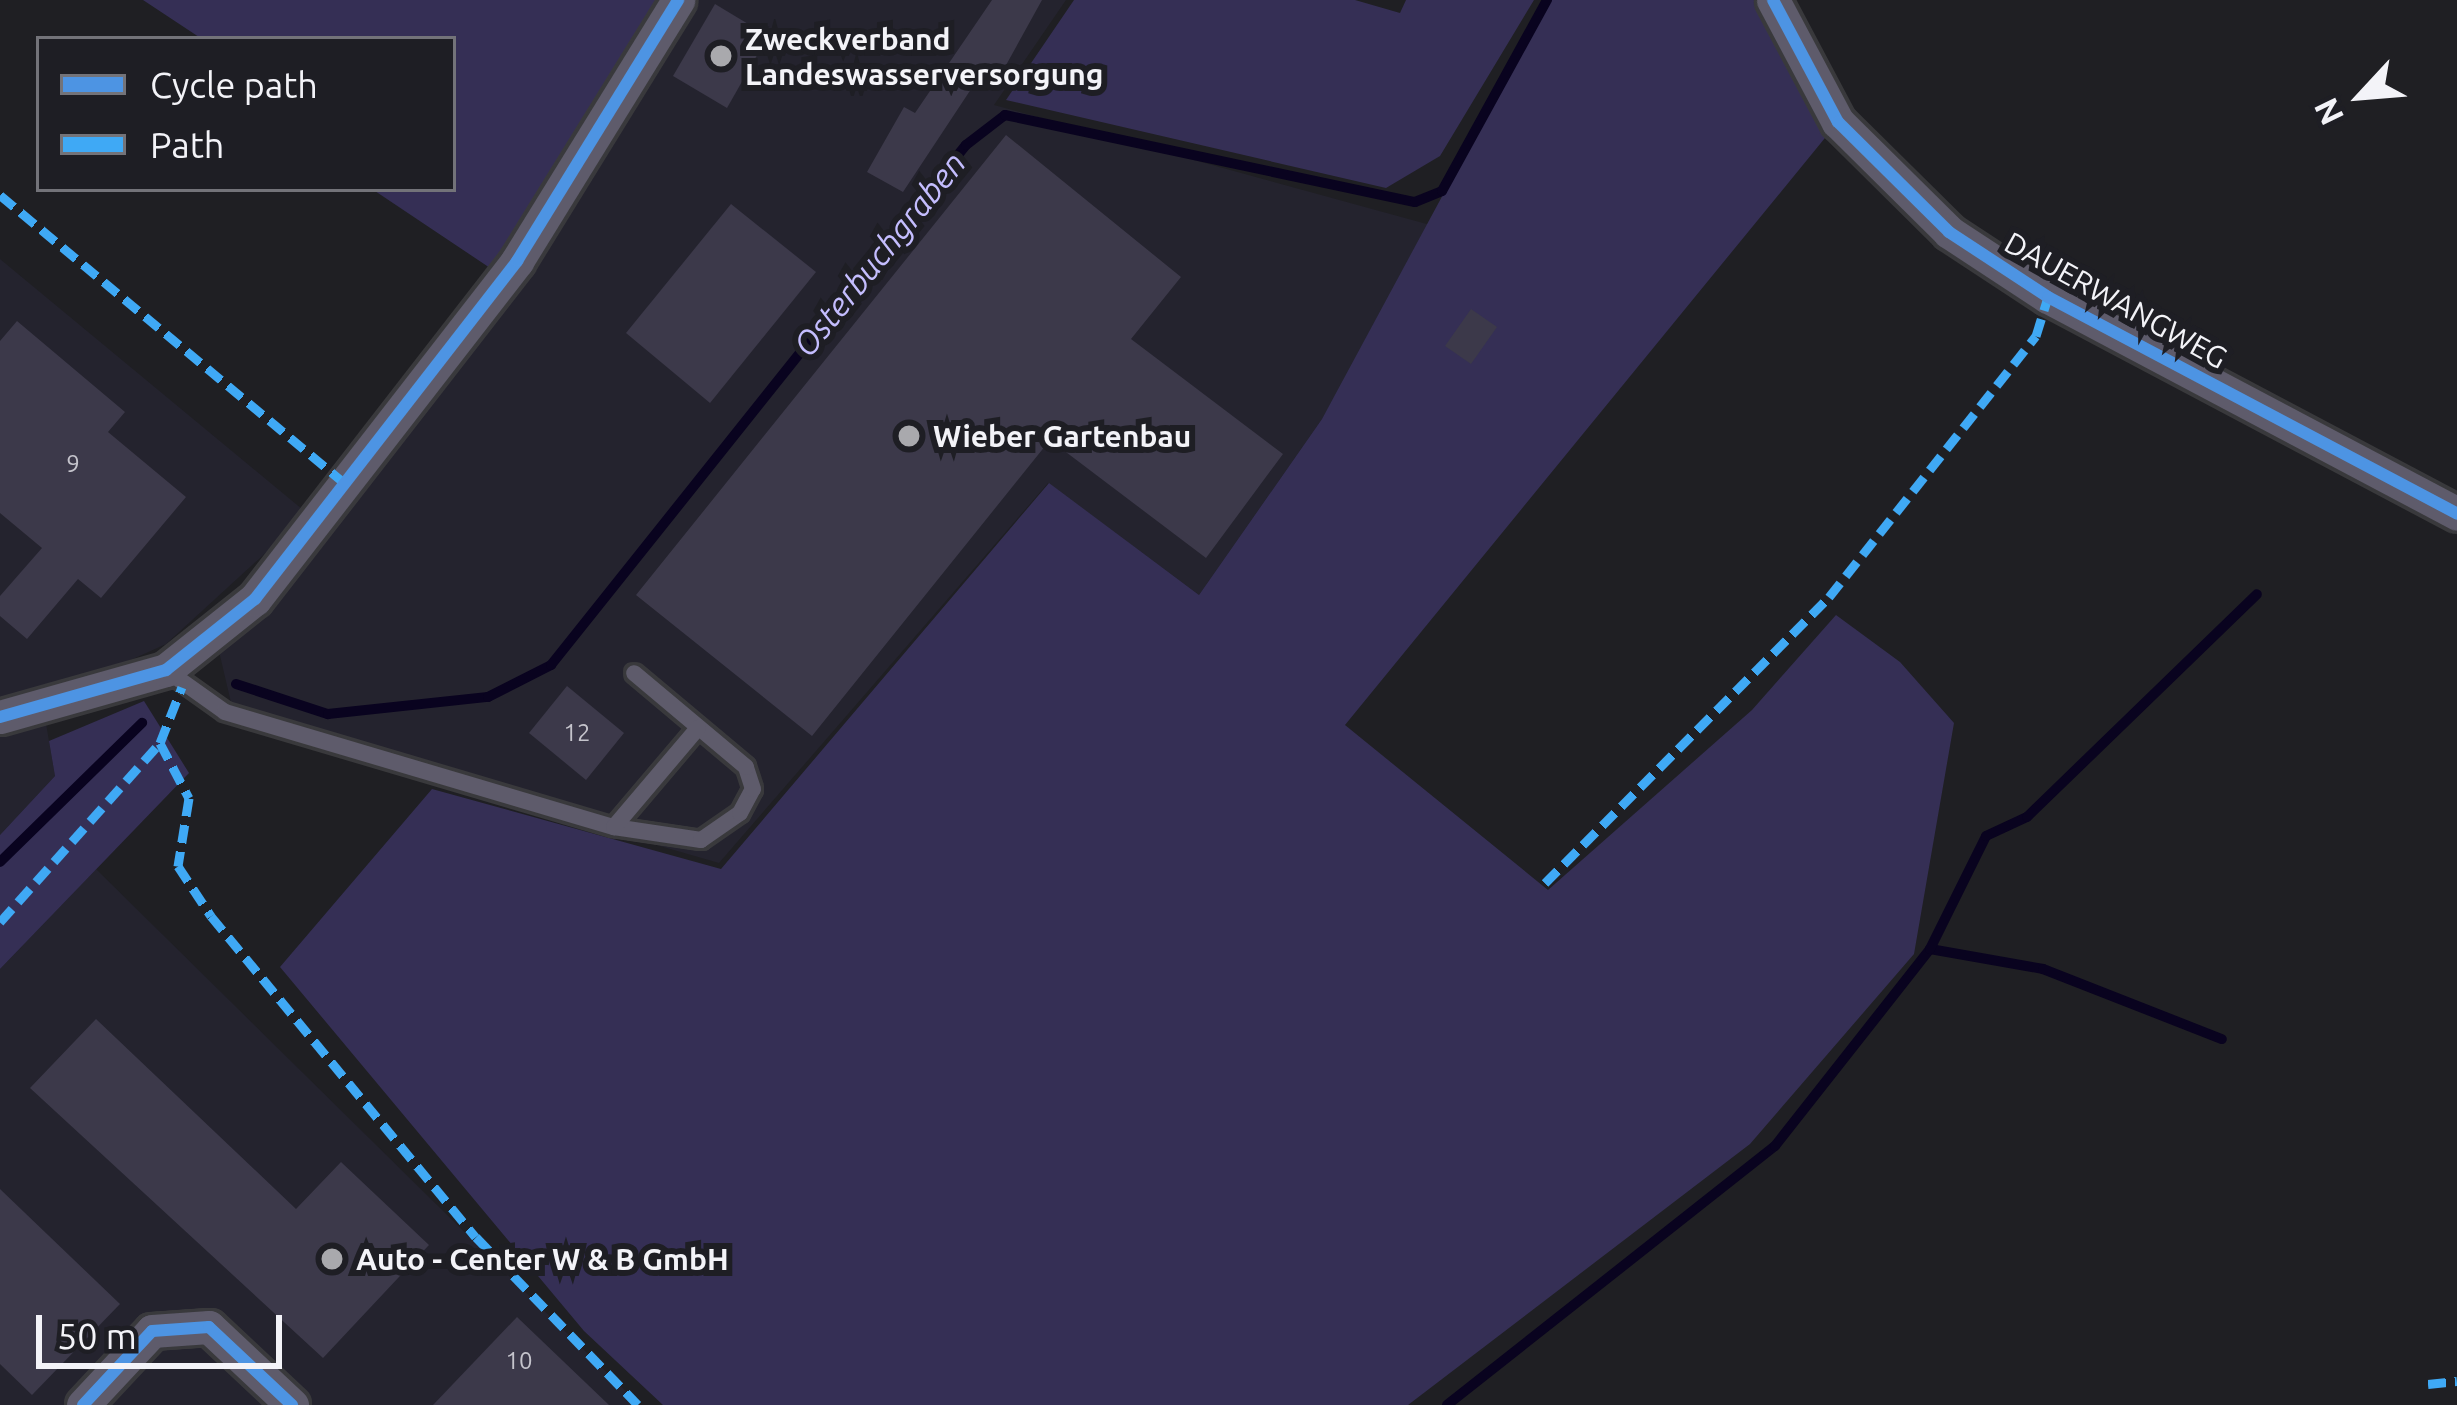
<!DOCTYPE html>
<html>
<head>
<meta charset="utf-8">
<style>
  body { margin:0 }
  #map { position:relative; width:2457px; height:1405px; overflow:hidden; background:#1f1f23; font-family:Ubuntu,sans-serif }
  div>[style] { position:absolute }
  .built>* { inset:0; background:#24232e }
  .green>* { inset:0; background:#352f55 }
  .stream>* { height:10px; margin:-5px; padding:0 5px; transform-origin:5px; border-radius:5px; background:#09031f }
  .building>* { inset:0; background:#3c394a }
  .roads { filter:drop-shadow(3px 0 #39393c) drop-shadow(-3px 0 #39393c) drop-shadow(0 3px #39393c) drop-shadow(0 -3px #39393c) }
  .lane>* { height:16px; margin:-8px; padding:0 8px; transform-origin:8px; border-radius:8px; background:#5e5b6b }
  .street>* { height:33px; margin:-16.5px; padding:0 16.5px; transform-origin:16.5px; border-radius:16.5px; background:#5e5b6b }
  .quiet>* { height:9px; margin-top:-4.5px; transform-origin:0; background:repeating-linear-gradient(90deg,#3fa9f5 0 18px,transparent 0 27px) }
  .cycleway>* { height:12px; margin:-6px; padding:0 6px; transform-origin:6px; border-radius:6px; background:#4d94e3 }
  .dots>* { width:33px; height:33px; translate:-50% -50%; box-sizing:border-box; border:6px solid #1e1e24; border-radius:50% }
  span { translate:-50% -50%; white-space:nowrap; text-align:center; line-height:1.15; -webkit-text-stroke:12px #1e1e24; paint-order:stroke }
  .number-label { font-size:24px; color:#c5c4cc }
  .number-label span { -webkit-text-stroke-width:0 }
  .poi-label { font-size:30px; color:#f3f3f8; font-weight:700 }
  .left { translate:0 -50%; text-align:left }
  .street-label { font-size:30px; color:#f3f3f8 }
  .water-label { font-size:33px; color:#c4bdfe; font-style:italic }
  .legend { position:absolute; left:36px; top:36px; width:420px; height:156px; box-sizing:border-box; background:#1e1e24; border:3px solid #737379; margin:0; padding:15px 21px; list-style:none; font-size:36px; color:#f3f3f8 }
  .legend li { display:flex; align-items:center; gap:24px; height:60px }
  .legend b { width:60px; border:3px solid #737379 }
  .north { position:absolute; left:2301px; top:36px; width:120px; height:120px; -webkit-text-stroke:9px #1e1e24; paint-order:stroke; rotate:244deg; font-size:33px; font-weight:700; line-height:48px; text-align:center; color:#f3f3f8 }
  .north::after { content:''; display:block; margin:auto; width:42px; height:54px; background:#f3f3f8; clip-path:polygon(50% 0,100% 100%,50% 72%,0 100%) }
  .scale { position:absolute; left:36px; top:1315px; width:246px; height:54px; box-sizing:border-box; border:6px solid #f3f3f8; border-top:0; padding-left:15px; font-size:36px; line-height:42px; white-space:nowrap; color:#f3f3f8; -webkit-text-stroke:9px #1e1e24; paint-order:stroke }
</style>
</head>
<body>
<div id="map">
  <div class="built">
    <i style="clip-path:polygon(691px 0,1066px 0,994px 105px,1434px 226px,1322px 419px,1199px 595px,1048px 483px,719px 863px,236px 724px,218px 647px,358px 498px,440px 391px)"></i>
    <i style="clip-path:polygon(0 259px,308px 514px,166px 644px,42px 700px,55px 776px,0 835px)"></i>
    <i style="clip-path:polygon(96px 869px,640px 1405px,0 1405px,0 969px)"></i>
  </div>
  <div class="green">
    <i style="clip-path:polygon(143px 0,678px 0,505px 278px,372px 189px,453px 189px,453px 39px,202px 39px)"></i>
    <i style="clip-path:polygon(1074px 0,1355px 0,1400px 13px,1406px 0,1534px 0,1440px 156px,1386px 188px,1006px 100px)"></i>
    <i style="clip-path:polygon(1548px 0,1773px 0,1838px 122px,1345px 725px,1548px 890px,1752px 710px,1836px 615px,1900px 662px,1954px 723px,1914px 954px,1750px 1144px,1408px 1405px,663px 1405px,584px 1331px,280px 967px,432px 789px,721px 869px,1049px 483px,1199px 595px,1322px 419px)"></i>
    <i style="clip-path:polygon(144px 701px,189px 773px,0 969px,0 835px,55px 776px,49px 741px)"></i>
  </div>
  <div class="stream">
    <i style="left:236px;top:684px;width:97px;rotate:18.1deg"></i>
    <i style="left:328px;top:714px;width:161px;rotate:-6.1deg"></i>
    <i style="left:488px;top:697px;width:71px;rotate:-26.9deg"></i>
    <i style="left:551px;top:665px;width:665px;rotate:-51.41deg"></i>
    <i style="left:966px;top:145px;width:49px;rotate:-37.6deg"></i>
    <i style="left:1005px;top:115px;width:419px;rotate:12deg"></i>
    <i style="left:1415px;top:202px;width:29px;rotate:-22deg"></i>
    <i style="left:1442px;top:191px;width:218px;rotate:-61.2deg"></i>
    <i style="left:0;top:862px;width:199px;rotate:-44.4deg"></i>
    <i style="left:1930px;top:949px;width:115px;rotate:10deg"></i>
    <i style="left:2043px;top:969px;width:192px;rotate:21.4deg"></i>
    <i style="left:1447px;top:1405px;width:418px;rotate:-38.3deg"></i>
    <i style="left:1775px;top:1146px;width:251px;rotate:-51.8deg"></i>
    <i style="left:1930px;top:949px;width:126px;rotate:-63.6deg"></i>
    <i style="left:1986px;top:836px;width:45px;rotate:-24.9deg"></i>
    <i style="left:2027px;top:817px;width:320px;rotate:-44.1deg"></i>
  </div>
  <div class="building">
    <i style="clip-path:polygon(992px 0,1042px 0,1000px 76px,985px 68px,903px 192px,867px 172px,904px 107px,915px 113px)"></i>
    <i style="clip-path:polygon(715px 4px,768px 36px,727px 108px,673px 76px)"></i>
    <i style="clip-path:polygon(1006px 135px,1181px 277px,1131px 339px,1283px 454px,1206px 558px,1050px 440px,812px 736px,636px 595px)"></i>
    <i style="clip-path:polygon(731px 204px,816px 272px,710px 403px,626px 333px)"></i>
    <i style="clip-path:polygon(1471px 309px,1497px 327px,1471px 364px,1445px 346px)"></i>
    <i style="clip-path:polygon(17px 321px,125px 412px,108px 432px,186px 497px,101px 598px,78px 579px,27px 639px,0 616px,0 596px,42px 548px,0 513px,0 341px)"></i>
    <i style="clip-path:polygon(567px 686px,624px 733px,586px 780px,529px 733px)"></i>
    <i style="clip-path:polygon(96px 1019px,296px 1209px,341px 1162px,429px 1245px,323px 1358px,30px 1088px)"></i>
    <i style="clip-path:polygon(0 1189px,120px 1304px,32px 1395px,0 1364px)"></i>
    <i style="clip-path:polygon(517px 1317px,609px 1405px,433px 1405px)"></i>
  </div>
  <div class="roads">
    <div class="lane">
      <i style="left:166px;top:670px;width:72px;rotate:35.4deg"></i>
      <i style="left:225px;top:712px;width:406px;rotate:16.5deg"></i>
      <i style="left:614px;top:827px;width:88px;rotate:8.5deg"></i>
      <i style="left:701px;top:840px;width:47px;rotate:-34.7deg"></i>
      <i style="left:740px;top:813px;width:27px;rotate:-62deg"></i>
      <i style="left:753px;top:789px;width:23px;rotate:-108deg"></i>
      <i style="left:746px;top:767px;width:146px;rotate:-140deg"></i>
      <i style="left:614px;top:827px;width:130px;rotate:-49.7deg"></i>
    </div>
    <div class="street">
      <i style="left:1773px;top:0;width:138px;rotate:62deg"></i>
      <i style="left:1838px;top:122px;width:156px;rotate:44.7deg"></i>
      <i style="left:1949px;top:232px;width:118px;rotate:33.3deg"></i>
      <i style="left:2048px;top:297px;width:463px;rotate:27.9deg"></i>
      <i style="left:0;top:717px;width:173px;rotate:-15.8deg"></i>
      <i style="left:166px;top:670px;width:114px;rotate:-38.6deg"></i>
      <i style="left:255px;top:599px;width:428px;rotate:-52.2deg"></i>
      <i style="left:517px;top:261px;width:307px;rotate:-58.3deg"></i>
      <i style="left:83px;top:1405px;width:101px;rotate:-47deg"></i>
      <i style="left:152px;top:1331px;width:57px;rotate:-4deg"></i>
      <i style="left:209px;top:1327px;width:114px;rotate:43.2deg"></i>
    </div>
  </div>
  <div class="quiet">
    <i style="left:0;top:195px;width:457px;rotate:39.9deg"></i>
    <i style="left:160px;top:743px;width:62px;rotate:62.2deg"></i>
    <i style="left:189px;top:798px;width:69px;rotate:99.2deg"></i>
    <i style="left:178px;top:866px;width:60px;rotate:56.6deg"></i>
    <i style="left:211px;top:916px;width:416px;rotate:50.5deg"></i>
    <i style="left:476px;top:1237px;width:233px;rotate:46deg"></i>
    <i style="left:1545px;top:883px;width:403px;rotate:-45.2deg"></i>
    <i style="left:1829px;top:597px;width:333px;rotate:-51.6deg"></i>
    <i style="left:2036px;top:336px;width:41px;rotate:-72.9deg"></i>
    <i style="left:0;top:922px;width:240px;rotate:-48.2deg"></i>
    <i style="left:160px;top:743px;width:60px;rotate:-68.6deg"></i>
    <i style="left:2428px;top:1384px;width:29px;rotate:-6deg"></i>
  </div>
  <div class="cycleway">
    <i style="left:1773px;top:0;width:138px;rotate:62deg"></i>
    <i style="left:1838px;top:122px;width:156px;rotate:44.7deg"></i>
    <i style="left:1949px;top:232px;width:118px;rotate:33.3deg"></i>
    <i style="left:2048px;top:297px;width:463px;rotate:27.9deg"></i>
    <i style="left:0;top:717px;width:173px;rotate:-15.8deg"></i>
    <i style="left:166px;top:670px;width:114px;rotate:-38.6deg"></i>
    <i style="left:255px;top:599px;width:428px;rotate:-52.2deg"></i>
    <i style="left:517px;top:261px;width:307px;rotate:-58.3deg"></i>
    <i style="left:83px;top:1405px;width:101px;rotate:-47deg"></i>
    <i style="left:152px;top:1331px;width:57px;rotate:-4deg"></i>
    <i style="left:209px;top:1327px;width:114px;rotate:43.2deg"></i>
  </div>
  <div class="dots">
    <i style="left:721px;top:56px;background:#a9a9ad"></i>
    <i style="left:909px;top:436px;background:#a9a9ad"></i>
    <i style="left:332px;top:1259px;background:#a9a9ad"></i>
  </div>
  <div class="number-label">
    <span style="left:73px;top:464px">9</span>
    <span style="left:577px;top:733px">12</span>
    <span style="left:519px;top:1361px">10</span>
  </div>
  <div class="poi-label">
    <span class="left" style="left:745px;top:56px">Zweckverband<br>Landeswasserversorgung</span>
    <span class="left" style="left:933px;top:436px">Wieber Gartenbau</span>
    <span class="left" style="left:356px;top:1259px">Auto - Center W &amp; B GmbH</span>
  </div>
  <div class="street-label">
    <span style="left:2116px;top:300px;rotate:29deg">DAUERWANGWEG</span>
  </div>
  <div class="water-label">
    <span style="left:879px;top:254px;rotate:-51deg">Osterbuchgraben</span>
  </div>
  <ul class="legend">
  <li><b style="height:15px;background:#4d94e3"></b>Cycle path</li>
  <li><b style="height:15px;background:#3fa9f5"></b>Path</li>
  </ul>
  <div class="north">N</div>
  <div class="scale">50 m</div>
</div>
</body>
</html>
